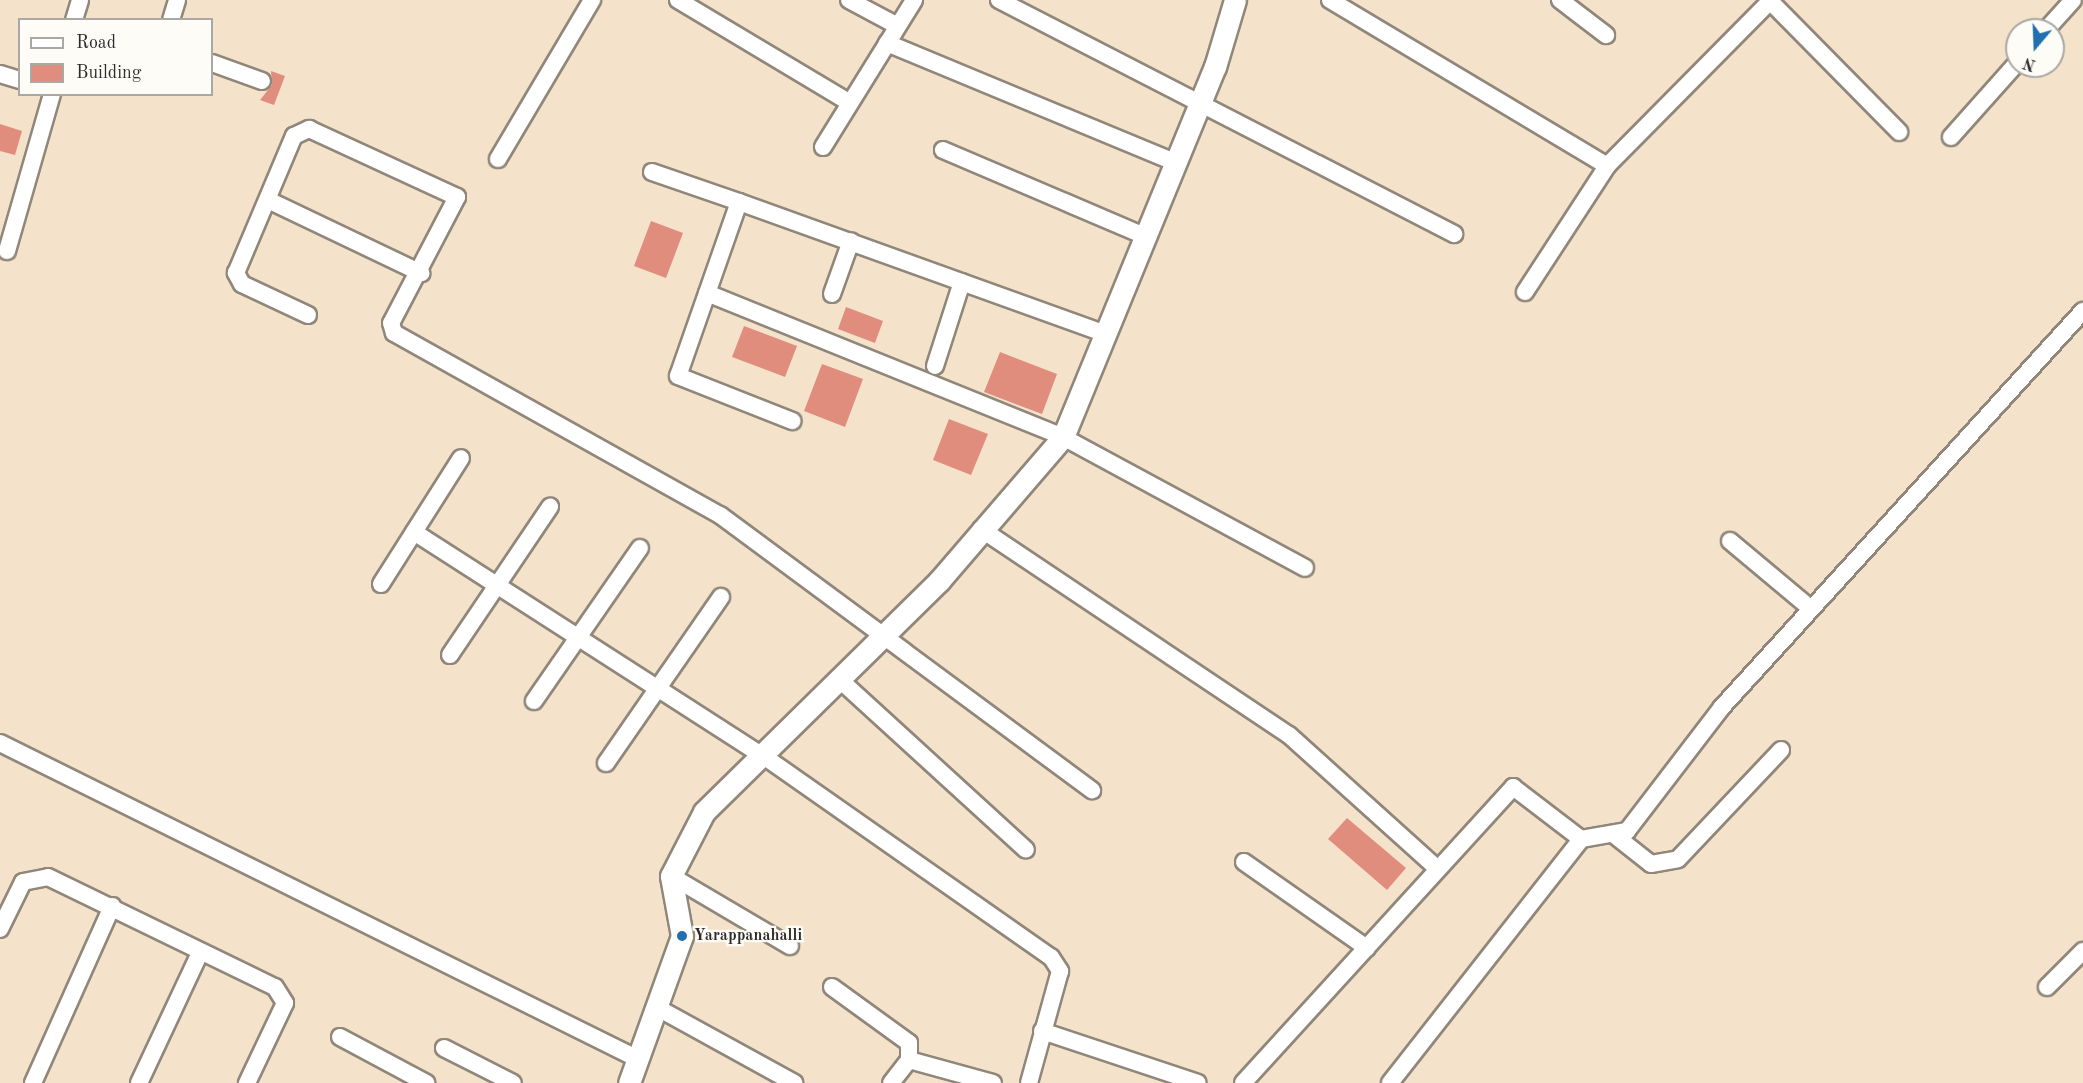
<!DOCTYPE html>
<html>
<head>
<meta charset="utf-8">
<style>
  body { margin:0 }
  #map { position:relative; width:2083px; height:1083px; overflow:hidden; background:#f4e3ca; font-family:"Old Standard TT",serif }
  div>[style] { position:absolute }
  .building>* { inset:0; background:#e18d7d }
  .roads { filter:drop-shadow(2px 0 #90877a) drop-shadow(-2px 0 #90877a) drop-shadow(0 2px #90877a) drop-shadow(0 -2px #90877a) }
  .minor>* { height:16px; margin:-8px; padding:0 8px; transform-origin:8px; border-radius:8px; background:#fff }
  .tertiary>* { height:21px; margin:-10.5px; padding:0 10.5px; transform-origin:10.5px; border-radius:10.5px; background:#fff }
  .dots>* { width:16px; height:16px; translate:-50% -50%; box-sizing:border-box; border:3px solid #fdfcf7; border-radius:50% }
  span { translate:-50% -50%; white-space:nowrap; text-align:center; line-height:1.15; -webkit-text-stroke:4.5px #fdfcf7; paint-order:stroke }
  .poi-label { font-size:16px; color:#2b2b2b; font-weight:700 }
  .left { translate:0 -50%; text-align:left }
  .legend { position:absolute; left:18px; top:18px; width:195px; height:78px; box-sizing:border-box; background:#fdfcf7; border:2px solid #a9a8a5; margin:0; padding:8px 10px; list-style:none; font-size:18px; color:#2b2b2b }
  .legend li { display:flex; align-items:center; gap:12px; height:30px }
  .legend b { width:30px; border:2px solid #a9a8a5 }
  .north { position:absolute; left:2005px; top:18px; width:60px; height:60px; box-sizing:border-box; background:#fdfcf7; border:2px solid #a9a8a5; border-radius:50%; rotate:199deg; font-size:16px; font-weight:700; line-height:24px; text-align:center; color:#2b2b2b }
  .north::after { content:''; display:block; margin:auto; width:21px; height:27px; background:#1f6fb2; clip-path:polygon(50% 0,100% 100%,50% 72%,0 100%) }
</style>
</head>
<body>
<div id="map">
  <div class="building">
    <i style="clip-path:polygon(271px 71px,285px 76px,274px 105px,260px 100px,272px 85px)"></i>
    <i style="clip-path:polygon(0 124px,22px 131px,15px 155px,0 151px)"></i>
    <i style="clip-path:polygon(651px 221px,683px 233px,666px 278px,634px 266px)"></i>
    <i style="clip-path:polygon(846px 307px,883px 321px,875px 343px,838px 329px)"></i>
    <i style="clip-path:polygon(744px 326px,797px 346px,785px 377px,732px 357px)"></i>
    <i style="clip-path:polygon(1000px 352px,1057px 374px,1042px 414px,984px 392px)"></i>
    <i style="clip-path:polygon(822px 364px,863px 379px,845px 427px,804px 411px)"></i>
    <i style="clip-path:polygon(949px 419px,988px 434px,971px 475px,933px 460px)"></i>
    <i style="clip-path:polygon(1347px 818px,1406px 868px,1387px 890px,1328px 839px)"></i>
  </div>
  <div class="roads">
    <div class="minor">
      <i style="left:678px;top:0;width:200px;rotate:30.9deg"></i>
      <i style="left:849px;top:0;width:55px;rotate:28deg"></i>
      <i style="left:999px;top:0;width:512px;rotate:27.22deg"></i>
      <i style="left:1330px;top:0;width:323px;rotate:30.9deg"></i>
      <i style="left:1560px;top:0;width:58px;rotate:37.3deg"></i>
      <i style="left:1770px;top:1px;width:184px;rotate:45.4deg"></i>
      <i style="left:74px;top:20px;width:21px;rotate:-73deg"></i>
      <i style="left:171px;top:20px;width:21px;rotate:-73deg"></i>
      <i style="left:2046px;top:30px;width:40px;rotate:-48deg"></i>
      <i style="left:887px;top:43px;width:311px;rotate:22.5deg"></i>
      <i style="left:212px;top:63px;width:53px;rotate:19.8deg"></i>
      <i style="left:0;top:74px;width:21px;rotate:17deg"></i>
      <i style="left:1951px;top:137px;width:99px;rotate:-48.3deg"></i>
      <i style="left:823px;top:147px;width:173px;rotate:-58.2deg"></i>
      <i style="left:943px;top:150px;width:216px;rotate:23.1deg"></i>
      <i style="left:498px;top:159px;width:185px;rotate:-59.4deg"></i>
      <i style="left:652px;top:172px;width:92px;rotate:19deg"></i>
      <i style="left:739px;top:202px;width:184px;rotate:109.3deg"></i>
      <i style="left:678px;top:376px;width:123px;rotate:21.5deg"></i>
      <i style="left:268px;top:200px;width:170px;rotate:25.5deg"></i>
      <i style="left:739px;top:202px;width:387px;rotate:19.8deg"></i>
      <i style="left:7px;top:251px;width:163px;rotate:-74deg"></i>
      <i style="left:1525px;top:292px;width:150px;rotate:-56.9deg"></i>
      <i style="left:1607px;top:166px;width:233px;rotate:-45.3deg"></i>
      <i style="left:707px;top:293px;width:384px;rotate:22deg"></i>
      <i style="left:1063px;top:437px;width:275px;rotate:28.4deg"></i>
      <i style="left:832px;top:294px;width:56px;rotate:-70.3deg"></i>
      <i style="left:308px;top:315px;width:73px;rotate:-154.8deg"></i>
      <i style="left:242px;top:284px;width:13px;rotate:-119deg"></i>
      <i style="left:236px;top:273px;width:149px;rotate:-67.1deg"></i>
      <i style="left:294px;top:136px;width:17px;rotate:-25deg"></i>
      <i style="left:309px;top:129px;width:163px;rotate:24.7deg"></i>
      <i style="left:457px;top:197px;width:142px;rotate:117.6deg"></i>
      <i style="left:391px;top:323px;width:10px;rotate:73deg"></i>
      <i style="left:394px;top:333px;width:373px;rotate:29.2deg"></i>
      <i style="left:720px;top:515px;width:463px;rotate:36.5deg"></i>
      <i style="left:935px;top:366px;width:88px;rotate:-72.2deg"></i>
      <i style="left:981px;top:529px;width:371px;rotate:33.8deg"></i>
      <i style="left:1289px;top:735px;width:200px;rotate:42deg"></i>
      <i style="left:414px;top:532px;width:413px;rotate:32.7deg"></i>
      <i style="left:762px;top:755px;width:353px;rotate:35deg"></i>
      <i style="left:1051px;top:957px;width:17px;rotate:57deg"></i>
      <i style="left:1060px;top:971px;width:116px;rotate:105.5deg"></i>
      <i style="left:1730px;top:541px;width:104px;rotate:39.9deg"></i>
      <i style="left:381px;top:584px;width:149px;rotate:-57.6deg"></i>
      <i style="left:450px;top:655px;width:179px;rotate:-56deg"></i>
      <i style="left:839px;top:679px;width:253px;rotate:42.4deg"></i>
      <i style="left:534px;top:701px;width:186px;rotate:-55.3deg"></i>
      <i style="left:0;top:743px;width:712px;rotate:26.35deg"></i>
      <i style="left:606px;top:763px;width:202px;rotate:-55.3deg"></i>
      <i style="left:1613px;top:834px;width:48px;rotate:38.3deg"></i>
      <i style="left:1651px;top:864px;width:27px;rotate:-10deg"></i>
      <i style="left:1678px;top:859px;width:150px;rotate:-46.6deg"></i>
      <i style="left:1244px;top:862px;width:150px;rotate:35deg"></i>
      <i style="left:671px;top:876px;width:138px;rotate:30.5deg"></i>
      <i style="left:0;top:929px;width:52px;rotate:-63.9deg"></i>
      <i style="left:23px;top:882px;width:25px;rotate:-11deg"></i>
      <i style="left:48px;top:877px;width:252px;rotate:25.9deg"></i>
      <i style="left:275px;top:987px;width:19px;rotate:58deg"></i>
      <i style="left:285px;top:1003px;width:89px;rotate:115.4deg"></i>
      <i style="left:832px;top:987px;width:95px;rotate:36deg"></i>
      <i style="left:909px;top:1043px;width:17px;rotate:90deg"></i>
      <i style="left:909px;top:1060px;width:29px;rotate:128deg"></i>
      <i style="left:2047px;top:987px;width:51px;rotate:-45deg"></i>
      <i style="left:656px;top:1007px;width:158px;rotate:28.8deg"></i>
      <i style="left:1042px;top:1031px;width:164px;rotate:18.4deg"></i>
      <i style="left:340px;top:1037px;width:98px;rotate:28.1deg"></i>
      <i style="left:444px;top:1048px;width:77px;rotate:26.9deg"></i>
      <i style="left:909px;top:1060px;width:87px;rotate:15.3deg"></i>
      <i style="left:33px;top:1083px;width:194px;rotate:-65.9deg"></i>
      <i style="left:139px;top:1083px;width:144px;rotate:-64.9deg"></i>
      <i style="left:1243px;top:1083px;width:401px;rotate:-47.6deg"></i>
      <i style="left:1513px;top:787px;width:86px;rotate:37.4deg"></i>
      <i style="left:1581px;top:839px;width:47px;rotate:-9.9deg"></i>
      <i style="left:1627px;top:831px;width:156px;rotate:-52.5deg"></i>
      <i style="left:1722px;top:707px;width:536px;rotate:-47.65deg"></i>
      <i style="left:1390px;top:1083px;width:310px;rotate:-51.9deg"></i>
    </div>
    <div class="tertiary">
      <i style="left:629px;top:1083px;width:156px;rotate:-70.2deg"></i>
      <i style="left:682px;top:936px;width:61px;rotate:-100.4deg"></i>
      <i style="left:671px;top:876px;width:72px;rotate:-62.7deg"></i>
      <i style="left:704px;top:812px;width:330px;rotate:-44.5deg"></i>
      <i style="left:939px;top:581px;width:190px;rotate:-49.3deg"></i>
      <i style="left:1063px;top:437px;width:400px;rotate:-67.7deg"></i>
      <i style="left:1215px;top:67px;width:70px;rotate:-73.4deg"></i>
    </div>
  </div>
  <div class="dots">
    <i style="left:682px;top:936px;background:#1f6fb2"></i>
  </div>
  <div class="poi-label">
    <span class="left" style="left:694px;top:936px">Yarappanahalli</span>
  </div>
  <ul class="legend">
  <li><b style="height:8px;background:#fff"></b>Road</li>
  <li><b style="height:16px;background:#e18d7d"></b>Building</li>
  </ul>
  <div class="north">N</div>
</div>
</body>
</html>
